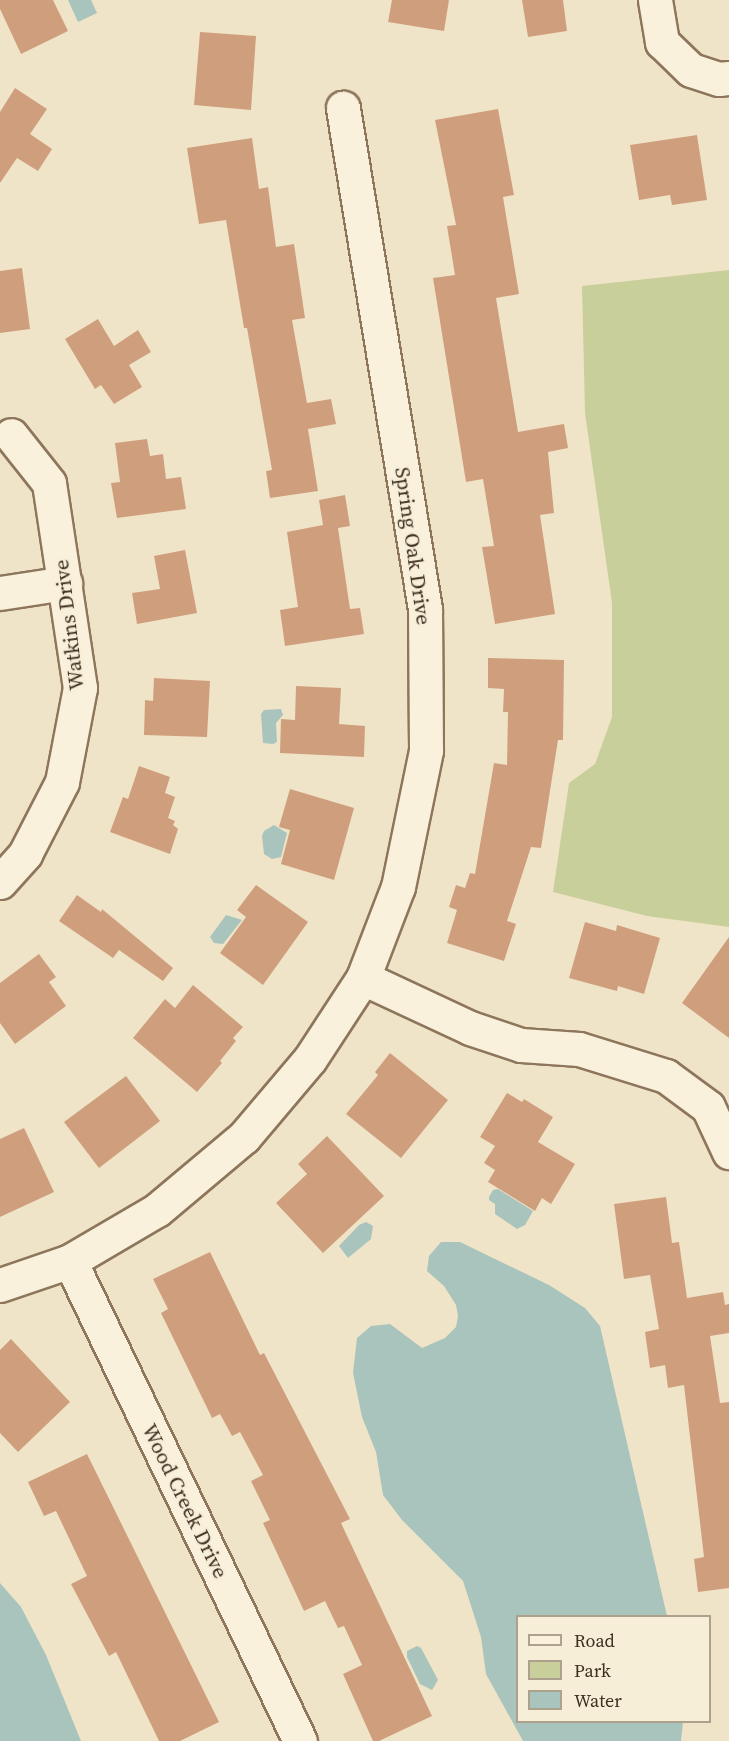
<!DOCTYPE html>
<html>
<head>
<meta charset="utf-8">
<style>
  body { margin:0 }
  #map { position:relative; width:729px; height:1741px; overflow:hidden; background:#f0e4c8; font-family:"Source Serif 4",serif }
  div>[style] { position:absolute }
  .green>* { inset:0; background:#c9cf9b }
  .water>* { inset:0; background:#a9c4bc }
  .building>* { inset:0; background:#cf9f7d }
  .roads { filter:drop-shadow(2px 0 #8d765c) drop-shadow(-2px 0 #8d765c) drop-shadow(0 2px #8d765c) drop-shadow(0 -2px #8d765c) }
  .minor>* { height:33px; margin:-16.5px; padding:0 16.5px; transform-origin:16.5px; border-radius:16.5px; background:#faf1dc }
  span { translate:-50% -50%; white-space:nowrap; text-align:center; line-height:1.15; -webkit-text-stroke:4.5px #f7eed8; paint-order:stroke }
  .street-label { font-size:21px; color:#3d2e20 }
  .legend { position:absolute; left:516px; top:1615px; width:195px; height:108px; box-sizing:border-box; background:#f7eed8; border:2px solid #ada18e; margin:0; padding:8px 10px; list-style:none; font-size:18px; color:#3d2e20 }
  .legend li { display:flex; align-items:center; gap:12px; height:30px }
  .legend b { width:30px; border:2px solid #ada18e }
</style>
</head>
<body>
<div id="map">
  <div class="green">
    <i style="clip-path:polygon(729px 270px,729px 927px,647px 916px,553px 892px,569px 783px,595px 764px,612px 717px,612px 603px,585px 413px,582px 286px)"></i>
  </div>
  <div class="water">
    <i style="clip-path:polygon(68px 0,91px 0,97px 13px,78px 22px)"></i>
    <i style="clip-path:polygon(281px 709px,283px 715px,276px 723px,277px 742px,273px 744px,263px 743px,261px 714px,264px 710px)"></i>
    <i style="clip-path:polygon(274px 825px,287px 833px,281px 857px,272px 859px,264px 854px,262px 836px,264px 831px)"></i>
    <i style="clip-path:polygon(226px 915px,242px 920px,223px 944px,214px 943px,210px 937px)"></i>
    <i style="clip-path:polygon(498px 1189px,533px 1211px,525px 1225px,517px 1229px,495px 1214px,495px 1204px,489px 1200px,489px 1197px,493px 1190px)"></i>
    <i style="clip-path:polygon(366px 1222px,373px 1226px,371px 1239px,348px 1258px,339px 1246px,359px 1225px)"></i>
    <i style="clip-path:polygon(441px 1242px,460px 1242px,549px 1285px,585px 1308px,600px 1326px,667px 1616px,518px 1616px,518px 1722px,683px 1722px,681px 1741px,523px 1741px,486px 1674px,481px 1637px,463px 1581px,402px 1520px,383px 1495px,376px 1452px,362px 1417px,353px 1373px,357px 1338px,371px 1326px,390px 1324px,422px 1348px,445px 1338px,456px 1327px,458px 1316px,456px 1305px,444px 1286px,427px 1271px,429px 1256px)"></i>
    <i style="clip-path:polygon(0 1583px,21px 1607px,46px 1655px,81px 1741px,0 1741px)"></i>
    <i style="clip-path:polygon(417px 1646px,421px 1648px,438px 1680px,432px 1690px,420px 1684px,407px 1657px,407px 1651px)"></i>
  </div>
  <div class="building">
    <i style="clip-path:polygon(0 0,53px 0,68px 31px,21px 54px,0 9px)"></i>
    <i style="clip-path:polygon(392px 0,449px 0,444px 31px,388px 22px)"></i>
    <i style="clip-path:polygon(522px 0,563px 0,567px 31px,528px 37px)"></i>
    <i style="clip-path:polygon(200px 32px,256px 36px,251px 110px,194px 105px)"></i>
    <i style="clip-path:polygon(15px 88px,47px 109px,30px 134px,52px 149px,38px 171px,17px 158px,0 183px,0 112px)"></i>
    <i style="clip-path:polygon(498px 109px,514px 195px,503px 197px,519px 294px,496px 298px,518px 432px,564px 424px,568px 448px,548px 452px,554px 513px,540px 515px,555px 614px,495px 624px,482px 547px,494px 546px,483px 479px,466px 482px,433px 278px,455px 275px,447px 226px,456px 225px,435px 120px)"></i>
    <i style="clip-path:polygon(697px 135px,707px 200px,672px 205px,670px 195px,639px 200px,630px 145px)"></i>
    <i style="clip-path:polygon(252px 138px,259px 189px,268px 187px,276px 247px,294px 244px,305px 318px,292px 320px,307px 403px,331px 399px,336px 424px,308px 429px,318px 491px,270px 498px,266px 471px,272px 470px,247px 328px,244px 328px,226px 220px,199px 224px,187px 148px)"></i>
    <i style="clip-path:polygon(22px 268px,30px 329px,0 333px,0 271px)"></i>
    <i style="clip-path:polygon(98px 319px,114px 346px,138px 330px,151px 352px,129px 365px,142px 387px,114px 404px,101px 385px,95px 389px,65px 339px)"></i>
    <i style="clip-path:polygon(147px 439px,150px 456px,163px 454px,166px 479px,181px 477px,186px 509px,117px 518px,111px 483px,120px 482px,115px 443px)"></i>
    <i style="clip-path:polygon(345px 495px,350px 526px,338px 528px,350px 609px,360px 608px,364px 634px,285px 646px,280px 610px,298px 607px,287px 532px,323px 525px,319px 500px)"></i>
    <i style="clip-path:polygon(185px 550px,197px 613px,137px 624px,132px 593px,160px 589px,154px 556px)"></i>
    <i style="clip-path:polygon(488px 658px,564px 660px,563px 740px,558px 740px,541px 848px,531px 847px,507px 921px,516px 924px,504px 961px,447px 943px,457px 910px,449px 907px,456px 885px,465px 888px,470px 873px,475px 874px,494px 763px,507px 765px,508px 712px,503px 712px,504px 689px,488px 688px)"></i>
    <i style="clip-path:polygon(154px 678px,210px 681px,207px 737px,144px 735px,145px 700px,153px 701px)"></i>
    <i style="clip-path:polygon(296px 686px,341px 688px,339px 724px,365px 726px,364px 757px,280px 753px,281px 719px,295px 720px)"></i>
    <i style="clip-path:polygon(139px 766px,170px 777px,165px 793px,175px 797px,168px 818px,175px 821px,173px 825px,178px 829px,170px 854px,110px 832px,123px 797px,128px 799px)"></i>
    <i style="clip-path:polygon(290px 789px,354px 808px,334px 880px,281px 864px,290px 830px,279px 827px)"></i>
    <i style="clip-path:polygon(256px 885px,308px 922px,263px 985px,220px 953px,246px 917px,237px 910px)"></i>
    <i style="clip-path:polygon(77px 895px,101px 912px,102px 909px,173px 968px,163px 981px,119px 950px,113px 958px,59px 921px)"></i>
    <i style="clip-path:polygon(585px 922px,616px 931px,617px 925px,660px 938px,644px 994px,618px 986px,617px 991px,569px 978px)"></i>
    <i style="clip-path:polygon(729px 937px,729px 1038px,682px 1003px)"></i>
    <i style="clip-path:polygon(39px 954px,56px 977px,49px 982px,66px 1006px,15px 1044px,0 1023px,0 983px)"></i>
    <i style="clip-path:polygon(193px 985px,243px 1027px,233px 1038px,236px 1041px,220px 1061px,222px 1063px,197px 1092px,133px 1038px,165px 999px,175px 1008px)"></i>
    <i style="clip-path:polygon(390px 1053px,448px 1100px,401px 1158px,346px 1114px,378px 1075px,375px 1072px)"></i>
    <i style="clip-path:polygon(126px 1076px,160px 1121px,99px 1168px,64px 1122px)"></i>
    <i style="clip-path:polygon(507px 1093px,522px 1102px,524px 1099px,553px 1117px,538px 1142px,575px 1164px,551px 1204px,542px 1198px,535px 1211px,488px 1182px,495px 1170px,484px 1163px,495px 1146px,480px 1137px)"></i>
    <i style="clip-path:polygon(24px 1128px,54px 1192px,0 1217px,0 1139px)"></i>
    <i style="clip-path:polygon(327px 1136px,384px 1196px,323px 1253px,276px 1203px,307px 1174px,298px 1164px)"></i>
    <i style="clip-path:polygon(666px 1197px,672px 1243px,679px 1242px,687px 1298px,723px 1292px,725px 1305px,729px 1304px,729px 1333px,710px 1336px,720px 1403px,729px 1402px,729px 1588px,698px 1592px,694px 1559px,704px 1557px,684px 1385px,668px 1388px,665px 1365px,650px 1368px,645px 1332px,659px 1329px,650px 1275px,624px 1279px,614px 1204px)"></i>
    <i style="clip-path:polygon(210px 1252px,260px 1355px,264px 1353px,350px 1519px,341px 1523px,432px 1716px,379px 1741px,373px 1741px,343px 1674px,362px 1665px,344px 1626px,338px 1628px,325px 1601px,304px 1611px,263px 1523px,270px 1520px,251px 1481px,263px 1475px,240px 1432px,232px 1436px,220px 1414px,212px 1418px,161px 1313px,168px 1309px,153px 1279px)"></i>
    <i style="clip-path:polygon(11px 1339px,70px 1402px,18px 1452px,0 1433px,0 1350px)"></i>
    <i style="clip-path:polygon(87px 1454px,219px 1722px,180px 1741px,159px 1741px,116px 1652px,109px 1656px,71px 1584px,87px 1576px,56px 1511px,44px 1516px,28px 1482px)"></i>
  </div>
  <div class="roads">
    <div class="minor">
      <i style="left:655px;top:0;width:43px;rotate:80.5deg"></i>
      <i style="left:662px;top:42px;width:40px;rotate:44deg"></i>
      <i style="left:691px;top:70px;width:29px;rotate:18deg"></i>
      <i style="left:719px;top:79px;width:10px;rotate:-6deg"></i>
      <i style="left:0;top:593px;width:66px;rotate:-8.7deg"></i>
      <i style="left:0;top:882px;width:38px;rotate:-48deg"></i>
      <i style="left:25px;top:854px;width:81px;rotate:-62.8deg"></i>
      <i style="left:62px;top:782px;width:96px;rotate:-79.2deg"></i>
      <i style="left:80px;top:688px;width:207px;rotate:-98.6deg"></i>
      <i style="left:49px;top:483px;width:61px;rotate:-128.4deg"></i>
      <i style="left:363px;top:978px;width:118px;rotate:25deg"></i>
      <i style="left:470px;top:1028px;width:54px;rotate:18.4deg"></i>
      <i style="left:521px;top:1045px;width:58px;rotate:3.9deg"></i>
      <i style="left:579px;top:1049px;width:91px;rotate:17.2deg"></i>
      <i style="left:666px;top:1076px;width:52px;rotate:36.4deg"></i>
      <i style="left:708px;top:1107px;width:50px;rotate:65deg"></i>
      <i style="left:70px;top:1261px;width:532px;rotate:64.4deg"></i>
      <i style="left:0;top:1285px;width:74px;rotate:-18.9deg"></i>
      <i style="left:70px;top:1261px;width:101px;rotate:-30.4deg"></i>
      <i style="left:157px;top:1210px;width:114px;rotate:-40deg"></i>
      <i style="left:244px;top:1137px;width:102px;rotate:-49.8deg"></i>
      <i style="left:310px;top:1059px;width:97px;rotate:-56.8deg"></i>
      <i style="left:363px;top:978px;width:97px;rotate:-69deg"></i>
      <i style="left:398px;top:887px;width:140px;rotate:-78.4deg"></i>
      <i style="left:426px;top:750px;width:141px;rotate:-90.4deg"></i>
      <i style="left:425px;top:609px;width:508px;rotate:-99.3deg"></i>
    </div>
  </div>
  <div class="street-label">
    <span style="left:413px;top:546px;rotate:82deg">Spring Oak Drive</span>
    <span style="left:69px;top:625px;rotate:-97deg">Watkins Drive</span>
    <span style="left:185px;top:1501px;rotate:64deg">Wood Creek Drive</span>
  </div>
  <ul class="legend">
  <li><b style="height:8px;background:#faf1dc"></b>Road</li>
  <li><b style="height:16px;background:#c9cf9b"></b>Park</li>
  <li><b style="height:16px;background:#a9c4bc"></b>Water</li>
  </ul>
</div>
</body>
</html>
